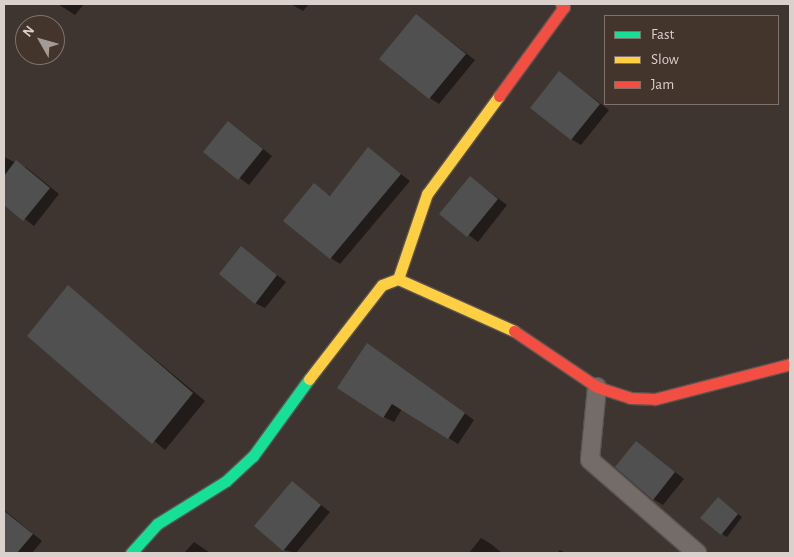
<!DOCTYPE html>
<html>
<head>
<meta charset="utf-8">
<style>
  body { margin:0 }
  #map { position:relative; width:794px; height:557px; overflow:hidden; background:#3e3531; font-family:"Alegreya Sans",sans-serif }
  div>[style] { position:absolute }
  .shadow>* { inset:0; background:#0007 }
  .building>* { inset:0; background:#515050 }
  .roads { filter:drop-shadow(1px 0 #5b5450) drop-shadow(-1px 0 #5b5450) drop-shadow(0 1px #5b5450) drop-shadow(0 -1px #5b5450) }
  .lane>* { height:18px; margin:-9px; padding:0 9px; transform-origin:9px; border-radius:9px; background:#736c68 }
  .fast>* { height:11px; margin:-5.5px; padding:0 5.5px; transform-origin:5.5px; border-radius:5.5px; background:#16e098 }
  .slow>* { height:11px; margin:-5.5px; padding:0 5.5px; transform-origin:5.5px; border-radius:5.5px; background:#ffcf43 }
  .jam>* { height:11px; margin:-5.5px; padding:0 5.5px; transform-origin:5.5px; border-radius:5.5px; background:#f24e42 }
  span { translate:-50% -50%; white-space:nowrap; text-align:center; line-height:1.15; -webkit-text-stroke:4.5px #43342c; paint-order:stroke }
  .frame { position:absolute; inset:0; border:5px solid #dad0cc; pointer-events:none }
  .legend { position:absolute; left:604px; top:15px; width:175px; height:90px; box-sizing:border-box; background:#43342c; border:1px solid #7f726c; margin:0; padding:6px 9px; list-style:none; font-size:15px; color:#dad0cc }
  .legend li { display:flex; align-items:center; gap:10px; height:25px }
  .legend b { width:25px; border:1px solid #7f726c }
  .north { position:absolute; left:15px; top:15px; width:50px; height:50px; box-sizing:border-box; background:#43342c; border:1px solid #7f726c; border-radius:50%; rotate:308deg; font-size:14px; font-weight:700; line-height:20px; text-align:center; color:#dad0cc }
  .north::after { content:''; display:block; margin:auto; width:18px; height:22px; background:#a39a96; clip-path:polygon(50% 0,100% 100%,50% 72%,0 100%) }
</style>
</head>
<body>
<div id="map">
  <div class="shadow">
    <i style="clip-path:polygon(58px 4px,84px 4px,75px 15px)"></i>
    <i style="clip-path:polygon(291px 4px,309px 4px,303px 11px)"></i>
    <i style="clip-path:polygon(416px 15px,475px 60px,439px 104px,430px 98px)"></i>
    <i style="clip-path:polygon(559px 72px,609px 110px,581px 145px,571px 139px)"></i>
    <i style="clip-path:polygon(229px 122px,272px 156px,249px 185px,205px 152px)"></i>
    <i style="clip-path:polygon(369px 149px,410px 181px,340px 264px,331px 258px,314px 185px,331px 196px)"></i>
    <i style="clip-path:polygon(4px 157px,27px 168px,59px 194px,34px 226px,4px 203px)"></i>
    <i style="clip-path:polygon(471px 178px,507px 205px,478px 242px,441px 214px)"></i>
    <i style="clip-path:polygon(242px 248px,286px 282px,265px 308px,255px 303px)"></i>
    <i style="clip-path:polygon(68px 287px,205px 401px,165px 450px,29px 335px)"></i>
    <i style="clip-path:polygon(367px 344px,474px 420px,458px 444px,402px 409px,394px 422px,384px 417px)"></i>
    <i style="clip-path:polygon(636px 442px,684px 479px,663px 505px,653px 499px)"></i>
    <i style="clip-path:polygon(292px 482px,330px 512px,296px 553px,284px 550px,256px 526px)"></i>
    <i style="clip-path:polygon(718px 498px,742px 517px,727px 537px,722px 534px)"></i>
    <i style="clip-path:polygon(4px 510px,42px 541px,32px 553px,4px 553px)"></i>
    <i style="clip-path:polygon(481px 538px,491px 544px,502px 553px,469px 553px)"></i>
    <i style="clip-path:polygon(194px 542px,203px 548px,210px 553px,184px 553px)"></i>
    <i style="clip-path:polygon(560px 550px,566px 553px,557px 553px)"></i>
  </div>
  <div class="building">
    <i style="clip-path:polygon(416px 14px,466px 54px,429px 99px,379px 59px)"></i>
    <i style="clip-path:polygon(559px 71px,600px 104px,571px 140px,530px 108px)"></i>
    <i style="clip-path:polygon(228px 121px,263px 149px,238px 180px,203px 152px)"></i>
    <i style="clip-path:polygon(368px 147px,401px 174px,330px 259px,283px 221px,314px 183px,330px 196px)"></i>
    <i style="clip-path:polygon(16px 160px,50px 188px,23px 221px,4px 205px,4px 176px)"></i>
    <i style="clip-path:polygon(470px 176px,498px 199px,467px 237px,439px 214px)"></i>
    <i style="clip-path:polygon(241px 246px,277px 275px,255px 304px,219px 274px)"></i>
    <i style="clip-path:polygon(68px 285px,193px 393px,152px 444px,27px 336px)"></i>
    <i style="clip-path:polygon(367px 343px,465px 413px,448px 439px,392px 404px,383px 418px,337px 388px)"></i>
    <i style="clip-path:polygon(636px 441px,675px 472px,653px 500px,615px 467px)"></i>
    <i style="clip-path:polygon(292px 481px,321px 505px,283px 551px,254px 526px)"></i>
    <i style="clip-path:polygon(718px 497px,738px 514px,721px 535px,700px 518px)"></i>
    <i style="clip-path:polygon(4px 511px,33px 534px,17px 553px,4px 553px)"></i>
  </div>
  <div class="roads">
    <div class="lane">
      <i style="left:597px;top:387px;width:73px;rotate:95.5deg"></i>
      <i style="left:590px;top:460px;width:142px;rotate:41deg"></i>
    </div>
    <div class="fast">
      <i style="left:131px;top:553px;width:39px;rotate:-48deg"></i>
      <i style="left:157px;top:524px;width:81px;rotate:-31.9deg"></i>
      <i style="left:226px;top:481px;width:37px;rotate:-43deg"></i>
      <i style="left:253px;top:456px;width:95px;rotate:-54deg"></i>
    </div>
    <div class="slow">
      <i style="left:398px;top:279px;width:90px;rotate:-71.2deg"></i>
      <i style="left:427px;top:194px;width:122px;rotate:-53.7deg"></i>
      <i style="left:309px;top:379px;width:119px;rotate:-52.2deg"></i>
      <i style="left:382px;top:285px;width:17px;rotate:-21deg"></i>
      <i style="left:398px;top:279px;width:127px;rotate:24.1deg"></i>
    </div>
    <div class="jam">
      <i style="left:499px;top:96px;width:110px;rotate:-53.9deg"></i>
      <i style="left:564px;top:7px;width:4px;rotate:-135deg"></i>
      <i style="left:514px;top:331px;width:100px;rotate:34deg"></i>
      <i style="left:597px;top:387px;width:35px;rotate:18deg"></i>
      <i style="left:630px;top:398px;width:25px;rotate:2deg"></i>
      <i style="left:655px;top:399px;width:139px;rotate:-14.5deg"></i>
    </div>
  </div>
  <div class="frame"></div>
  <ul class="legend">
  <li><b style="height:6px;background:#16e098"></b>Fast</li>
  <li><b style="height:6px;background:#ffcf43"></b>Slow</li>
  <li><b style="height:6px;background:#f24e42"></b>Jam</li>
  </ul>
  <div class="north">N</div>
</div>
</body>
</html>
